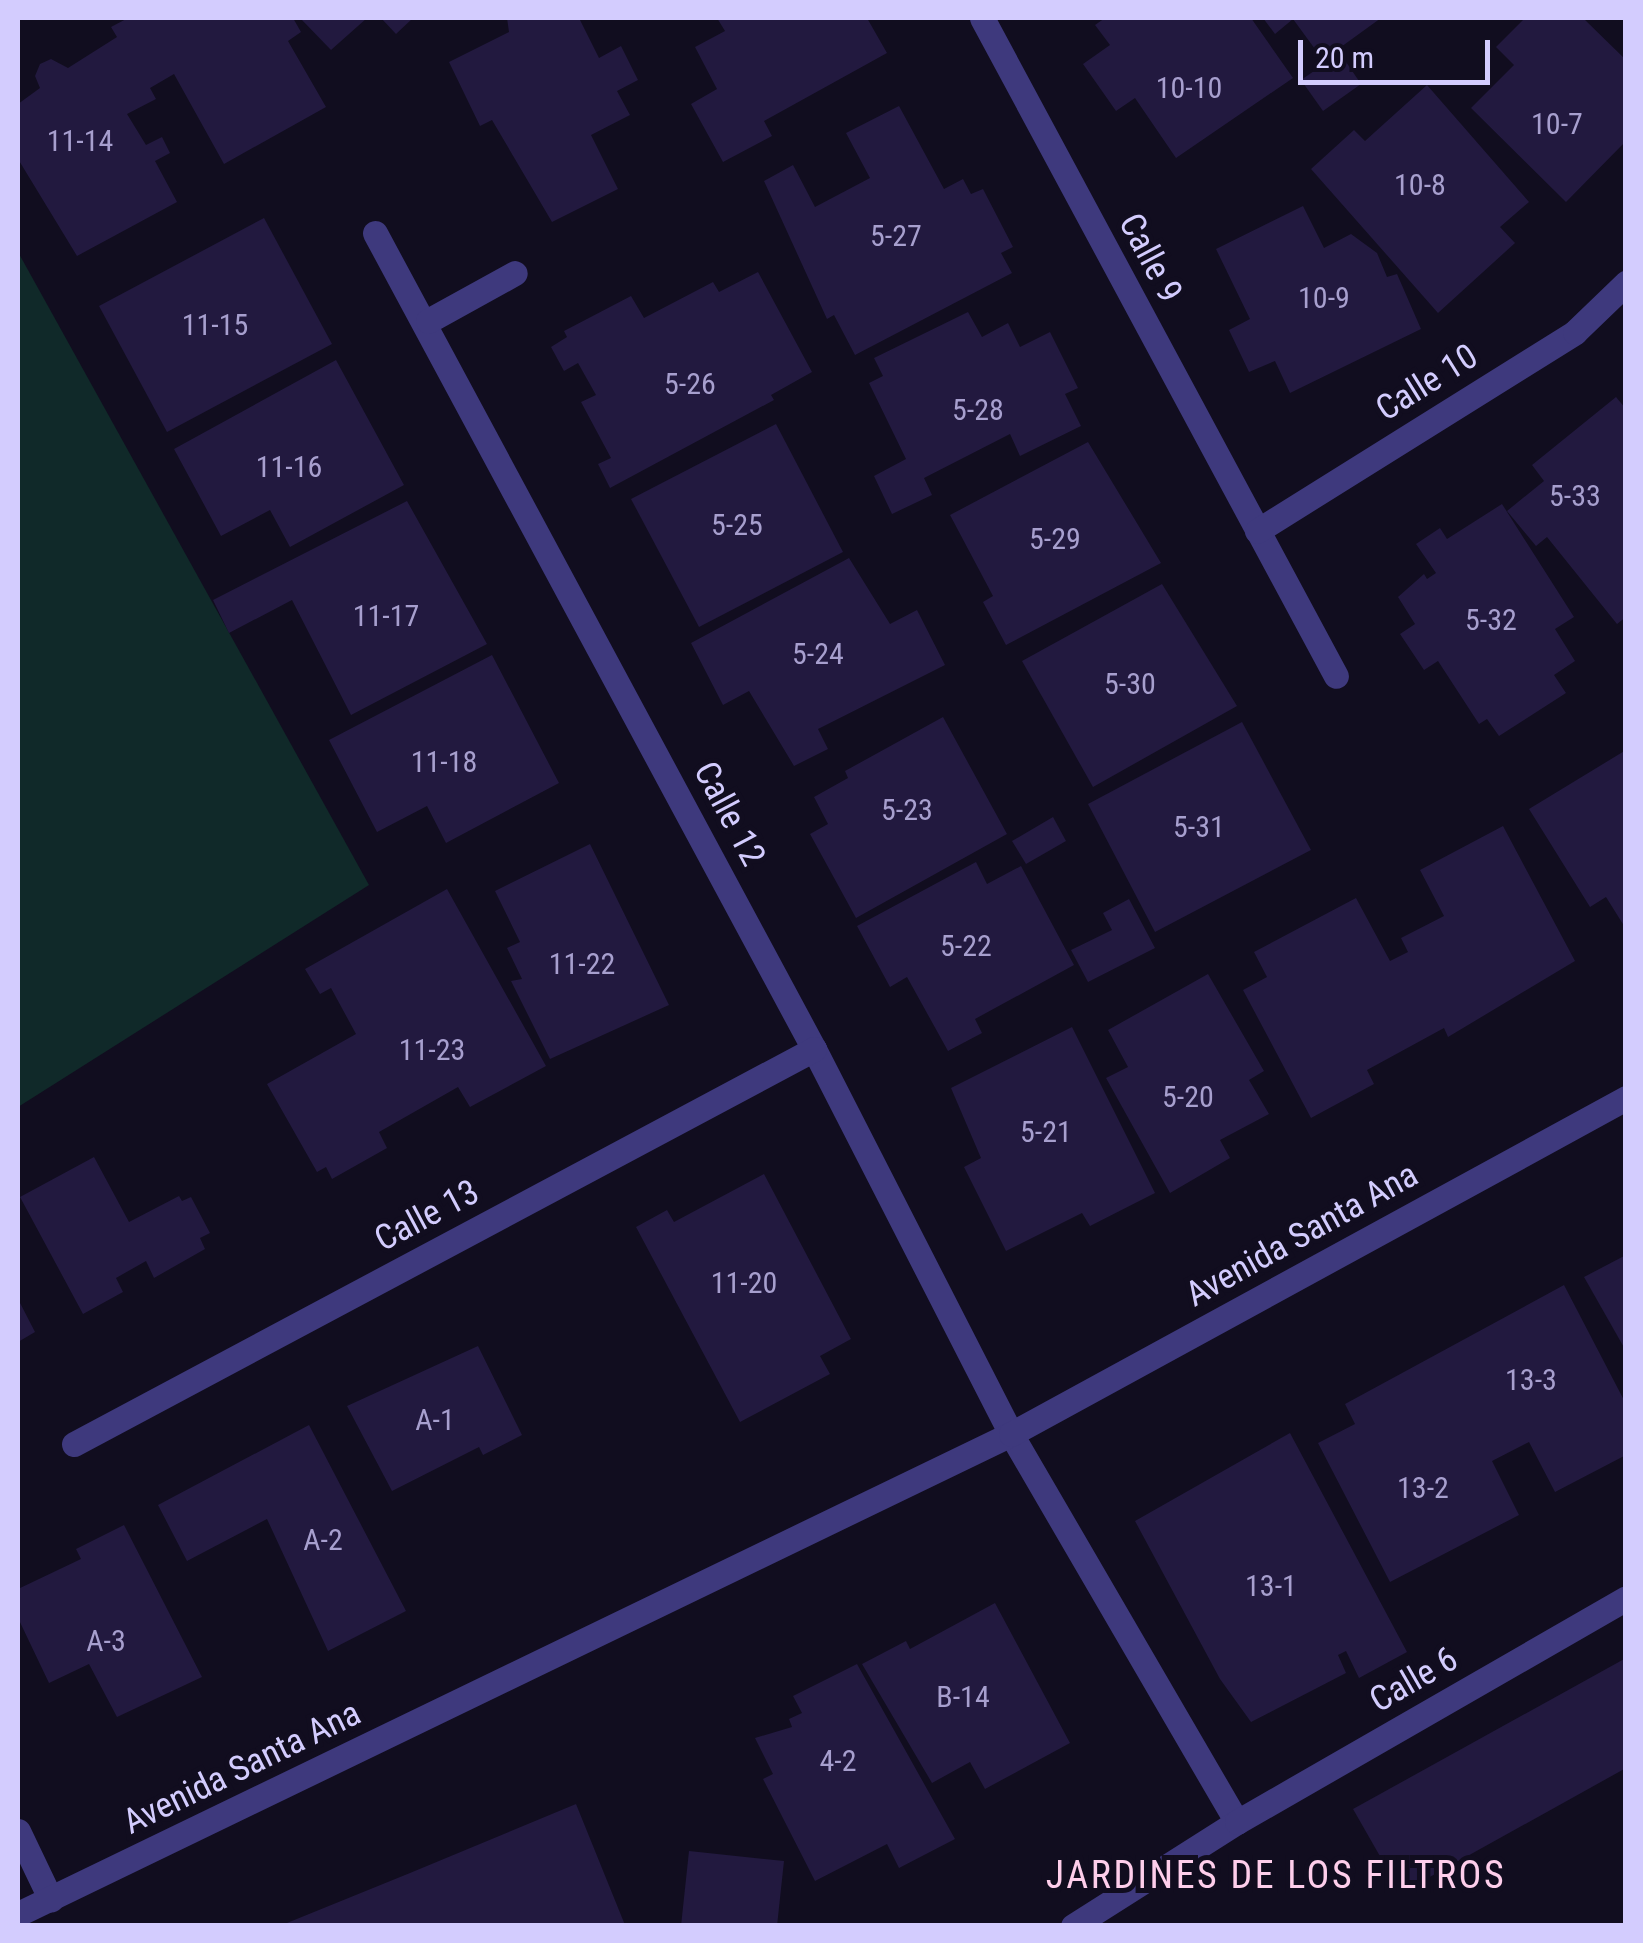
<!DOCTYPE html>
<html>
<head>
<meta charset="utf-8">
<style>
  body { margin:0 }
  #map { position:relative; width:1643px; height:1943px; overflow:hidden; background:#110d1f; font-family:"Roboto Condensed",sans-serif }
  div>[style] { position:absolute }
  .green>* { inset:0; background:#102929 }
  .building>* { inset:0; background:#22193f }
  .minor>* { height:25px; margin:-12.5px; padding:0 12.5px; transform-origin:12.5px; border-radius:12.5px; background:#3e397d }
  span { translate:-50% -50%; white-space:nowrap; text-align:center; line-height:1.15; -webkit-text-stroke:10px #110d1f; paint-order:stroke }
  .number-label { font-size:30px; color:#a79fce }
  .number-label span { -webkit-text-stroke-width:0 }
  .street-label { font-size:35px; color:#d3ccfe }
  .neighbourhood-label { font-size:38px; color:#feceeb; letter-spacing:2.5px }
  .frame { position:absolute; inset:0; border:20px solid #d3ccfe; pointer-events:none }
  .scale { position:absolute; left:1298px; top:40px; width:192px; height:45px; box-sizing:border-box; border:5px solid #d3ccfe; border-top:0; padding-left:12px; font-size:30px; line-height:35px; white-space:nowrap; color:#d3ccfe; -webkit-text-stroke:8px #110d1f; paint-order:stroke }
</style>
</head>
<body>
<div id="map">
  <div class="green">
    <i style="clip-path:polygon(18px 252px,369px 885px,18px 1107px)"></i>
  </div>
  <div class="building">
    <i style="clip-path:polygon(128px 18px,293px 18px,301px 32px,288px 41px,326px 107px,224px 164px,174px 74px,150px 88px,156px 99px,127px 114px,146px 145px,162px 137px,170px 153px,155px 161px,177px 202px,77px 256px,18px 159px,18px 104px,40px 88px,35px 76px,40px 64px,51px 59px,68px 68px,117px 37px,111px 27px)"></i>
    <i style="clip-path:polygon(300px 18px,367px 18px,331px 50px)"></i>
    <i style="clip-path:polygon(381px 18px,413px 18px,396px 34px)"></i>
    <i style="clip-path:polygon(507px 18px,579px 18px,599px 58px,621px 46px,638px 80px,617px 91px,630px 115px,591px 135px,618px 189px,552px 222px,492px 120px,480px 126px,449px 62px,509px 32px)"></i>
    <i style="clip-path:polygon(717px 18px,867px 18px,887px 53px,764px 121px,772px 136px,723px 162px,691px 104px,717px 89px,695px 47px,725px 31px)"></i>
    <i style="clip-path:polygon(1105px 18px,1251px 18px,1293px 78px,1176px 158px,1135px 98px,1116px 111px,1083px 64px,1110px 45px,1095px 25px)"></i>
    <i style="clip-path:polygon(1263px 18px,1381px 18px,1323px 60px,1293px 19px,1275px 34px)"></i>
    <i style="clip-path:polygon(1525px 18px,1583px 18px,1626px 60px,1626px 141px,1566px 202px,1471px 108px,1514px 65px,1496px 47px)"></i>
    <i style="clip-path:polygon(1340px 53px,1361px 84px,1323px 111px,1301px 80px)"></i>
    <i style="clip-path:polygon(1427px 85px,1529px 202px,1500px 227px,1515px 243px,1438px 313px,1311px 169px,1354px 130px,1365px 141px)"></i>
    <i style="clip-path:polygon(899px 106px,944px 189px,963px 179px,971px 194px,983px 189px,1013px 247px,1001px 253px,1012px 273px,855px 355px,834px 315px,827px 319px,764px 181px,793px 165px,815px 207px,870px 178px,846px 133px)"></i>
    <i style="clip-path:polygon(1303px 206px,1324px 248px,1351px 234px,1377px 253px,1387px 277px,1397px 274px,1421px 329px,1290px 393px,1275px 361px,1249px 372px,1229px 330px,1250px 319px,1216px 249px)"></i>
    <i style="clip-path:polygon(264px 218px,332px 344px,167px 432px,99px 306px)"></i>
    <i style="clip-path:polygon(758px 272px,812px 372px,771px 395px,774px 400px,610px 488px,598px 464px,611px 458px,581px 402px,596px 395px,578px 363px,564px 371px,551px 347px,567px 337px,564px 331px,631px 296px,644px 318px,713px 282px,719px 292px)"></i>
    <i style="clip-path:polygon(968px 312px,982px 337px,1008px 323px,1020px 347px,1050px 332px,1078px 388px,1065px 394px,1081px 426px,1020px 456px,1010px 434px,924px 478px,932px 495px,892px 514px,874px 476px,906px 459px,869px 383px,883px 376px,874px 358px)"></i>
    <i style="clip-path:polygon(336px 360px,404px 485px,290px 547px,270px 510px,221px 536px,174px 449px)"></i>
    <i style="clip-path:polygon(1616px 397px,1626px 409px,1626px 617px,1617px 624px,1547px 537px,1536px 546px,1507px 511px,1544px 481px,1532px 465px)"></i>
    <i style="clip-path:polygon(776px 424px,843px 552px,699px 627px,631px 499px)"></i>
    <i style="clip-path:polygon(1088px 442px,1161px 563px,1006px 645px,983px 602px,993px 596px,950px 515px)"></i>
    <i style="clip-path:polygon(407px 501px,487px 644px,351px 715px,292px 600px,229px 633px,213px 600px)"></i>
    <i style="clip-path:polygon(1502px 504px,1574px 617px,1555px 629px,1575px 661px,1554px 675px,1566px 693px,1499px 736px,1487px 719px,1479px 724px,1438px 661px,1424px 670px,1400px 634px,1415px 624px,1398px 597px,1424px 574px,1427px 579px,1436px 573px,1416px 544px,1440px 528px,1447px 539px)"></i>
    <i style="clip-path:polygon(849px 558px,890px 624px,917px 610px,945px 665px,818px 729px,828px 749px,794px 766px,749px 691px,723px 705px,691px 643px)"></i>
    <i style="clip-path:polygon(1162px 584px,1237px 706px,1093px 787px,1022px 661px)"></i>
    <i style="clip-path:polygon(492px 655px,559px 783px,446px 843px,427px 806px,377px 832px,329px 740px)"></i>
    <i style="clip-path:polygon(943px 717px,1007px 834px,856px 918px,810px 834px,828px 824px,814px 797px,848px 778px,845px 771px)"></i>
    <i style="clip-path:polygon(1242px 722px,1311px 850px,1155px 932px,1088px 804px)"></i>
    <i style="clip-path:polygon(1626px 750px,1626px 929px,1606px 897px,1590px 907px,1529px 809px)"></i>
    <i style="clip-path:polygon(1053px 817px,1066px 841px,1026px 864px,1012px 841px)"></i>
    <i style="clip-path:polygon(1503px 826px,1575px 961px,1448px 1037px,1444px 1028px,1367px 1070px,1374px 1084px,1311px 1118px,1243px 990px,1267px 977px,1254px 952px,1356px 898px,1390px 961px,1408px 952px,1401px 938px,1444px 916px,1420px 870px)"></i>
    <i style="clip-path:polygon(590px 844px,669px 1005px,550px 1059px,511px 981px,522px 979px,507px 948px,520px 942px,495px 891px)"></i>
    <i style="clip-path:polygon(976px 862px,987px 884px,1021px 866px,1074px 965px,975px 1019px,982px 1033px,948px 1051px,907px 977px,890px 987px,857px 926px)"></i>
    <i style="clip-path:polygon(447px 889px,546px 1066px,470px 1107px,458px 1087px,379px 1132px,387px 1148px,332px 1179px,326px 1167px,317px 1172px,267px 1084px,356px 1034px,331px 988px,320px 994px,305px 969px)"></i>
    <i style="clip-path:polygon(1129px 899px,1155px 948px,1088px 982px,1071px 950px,1112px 930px,1103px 913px)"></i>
    <i style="clip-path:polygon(1208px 974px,1264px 1071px,1249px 1080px,1269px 1114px,1220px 1140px,1230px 1158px,1170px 1193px,1106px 1078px,1128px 1067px,1108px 1030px)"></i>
    <i style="clip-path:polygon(1072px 1027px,1155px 1193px,1090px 1226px,1082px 1213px,1006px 1251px,964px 1167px,981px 1158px,951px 1088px)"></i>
    <i style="clip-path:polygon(94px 1157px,129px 1222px,179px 1196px,182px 1201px,191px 1197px,210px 1233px,200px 1238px,205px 1249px,154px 1278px,146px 1261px,116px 1278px,123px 1292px,83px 1314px,20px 1197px)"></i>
    <i style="clip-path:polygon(764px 1174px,851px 1339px,820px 1356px,830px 1374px,740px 1422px,636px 1227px,667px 1210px,674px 1222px)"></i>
    <i style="clip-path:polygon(1626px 1255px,1626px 1351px,1584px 1277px)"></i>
    <i style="clip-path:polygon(1564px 1285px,1626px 1404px,1626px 1455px,1555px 1492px,1529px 1442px,1492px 1461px,1519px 1515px,1390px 1582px,1318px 1443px,1355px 1424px,1345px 1404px)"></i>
    <i style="clip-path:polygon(18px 1299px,35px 1332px,18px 1342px)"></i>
    <i style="clip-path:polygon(478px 1346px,522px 1435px,483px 1455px,479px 1447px,392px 1491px,347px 1406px)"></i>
    <i style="clip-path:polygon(309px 1425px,406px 1611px,328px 1651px,267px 1519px,187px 1561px,158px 1505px)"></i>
    <i style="clip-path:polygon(1290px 1433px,1407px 1652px,1359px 1678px,1346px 1651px,1338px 1655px,1346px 1673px,1251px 1722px,1220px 1679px,1135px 1521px)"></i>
    <i style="clip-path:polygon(124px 1525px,202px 1677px,117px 1717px,89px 1664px,49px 1683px,18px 1618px,18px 1589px,81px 1559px,76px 1549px)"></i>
    <i style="clip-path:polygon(995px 1603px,1070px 1743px,985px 1789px,970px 1762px,932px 1783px,862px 1664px,906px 1641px,910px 1649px)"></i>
    <i style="clip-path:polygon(1626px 1658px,1626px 1768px,1401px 1893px,1353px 1809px)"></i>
    <i style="clip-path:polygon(857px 1664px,955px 1839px,899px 1868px,887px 1844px,815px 1881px,763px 1779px,773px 1774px,755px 1738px,792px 1727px,789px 1719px,802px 1713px,793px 1696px)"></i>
    <i style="clip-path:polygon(576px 1804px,625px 1925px,282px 1925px,410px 1873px)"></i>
    <i style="clip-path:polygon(689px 1851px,784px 1861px,777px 1926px,681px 1926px)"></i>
  </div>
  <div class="minor">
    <i style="left:982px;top:18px;width:747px;rotate:61.72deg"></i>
    <i style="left:375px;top:233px;width:927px;rotate:61.72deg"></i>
    <i style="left:814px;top:1049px;width:432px;rotate:62.9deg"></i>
    <i style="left:1011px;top:1434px;width:449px;rotate:59.8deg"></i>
    <i style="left:428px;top:321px;width:99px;rotate:-28.9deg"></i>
    <i style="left:1257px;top:531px;width:375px;rotate:-32deg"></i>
    <i style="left:1575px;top:332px;width:71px;rotate:-43.9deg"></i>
    <i style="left:74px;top:1444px;width:839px;rotate:-28.09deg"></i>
    <i style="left:18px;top:1831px;width:76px;rotate:64.4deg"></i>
    <i style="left:18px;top:1914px;width:1103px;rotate:-25.8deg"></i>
    <i style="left:1011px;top:1434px;width:701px;rotate:-28.65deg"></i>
    <i style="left:1073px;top:1926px;width:194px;rotate:-32.4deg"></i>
    <i style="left:1237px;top:1822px;width:449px;rotate:-29.9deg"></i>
  </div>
  <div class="number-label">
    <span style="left:1189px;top:88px">10-10</span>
    <span style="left:1557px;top:124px">10-7</span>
    <span style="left:80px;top:141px">11-14</span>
    <span style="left:1420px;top:185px">10-8</span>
    <span style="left:896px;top:236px">5-27</span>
    <span style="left:1324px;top:298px">10-9</span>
    <span style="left:215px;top:325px">11-15</span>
    <span style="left:690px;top:384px">5-26</span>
    <span style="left:978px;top:410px">5-28</span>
    <span style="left:289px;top:467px">11-16</span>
    <span style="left:1575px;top:496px">5-33</span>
    <span style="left:737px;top:525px">5-25</span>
    <span style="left:1055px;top:539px">5-29</span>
    <span style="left:386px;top:616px">11-17</span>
    <span style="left:1491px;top:620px">5-32</span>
    <span style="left:818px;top:654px">5-24</span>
    <span style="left:1130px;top:684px">5-30</span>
    <span style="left:444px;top:762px">11-18</span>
    <span style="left:907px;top:810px">5-23</span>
    <span style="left:1199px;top:827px">5-31</span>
    <span style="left:966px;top:946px">5-22</span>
    <span style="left:582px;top:964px">11-22</span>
    <span style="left:432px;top:1050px">11-23</span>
    <span style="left:1188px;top:1097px">5-20</span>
    <span style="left:1046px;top:1132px">5-21</span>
    <span style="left:744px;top:1283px">11-20</span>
    <span style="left:1531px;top:1380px">13-3</span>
    <span style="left:435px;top:1420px">A-1</span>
    <span style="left:1423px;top:1488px">13-2</span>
    <span style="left:323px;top:1540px">A-2</span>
    <span style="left:1271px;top:1586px">13-1</span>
    <span style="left:106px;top:1641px">A-3</span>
    <span style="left:963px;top:1697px">B-14</span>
    <span style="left:838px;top:1761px">4-2</span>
  </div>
  <div class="street-label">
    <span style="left:1150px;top:258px;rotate:62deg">Calle 9</span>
    <span style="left:1427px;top:383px;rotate:-32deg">Calle 10</span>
    <span style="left:729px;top:814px;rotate:62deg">Calle 12</span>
    <span style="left:427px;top:1216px;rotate:-28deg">Calle 13</span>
    <span style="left:1302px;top:1235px;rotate:-29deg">Avenida Santa Ana</span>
    <span style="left:1414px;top:1680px;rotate:-30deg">Calle 6</span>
    <span style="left:242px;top:1768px;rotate:-26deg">Avenida Santa Ana</span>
  </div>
  <div class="neighbourhood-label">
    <span style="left:1276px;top:1876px">JARDINES DE LOS FILTROS</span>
  </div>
  <div class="frame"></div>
  <div class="scale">20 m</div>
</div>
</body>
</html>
